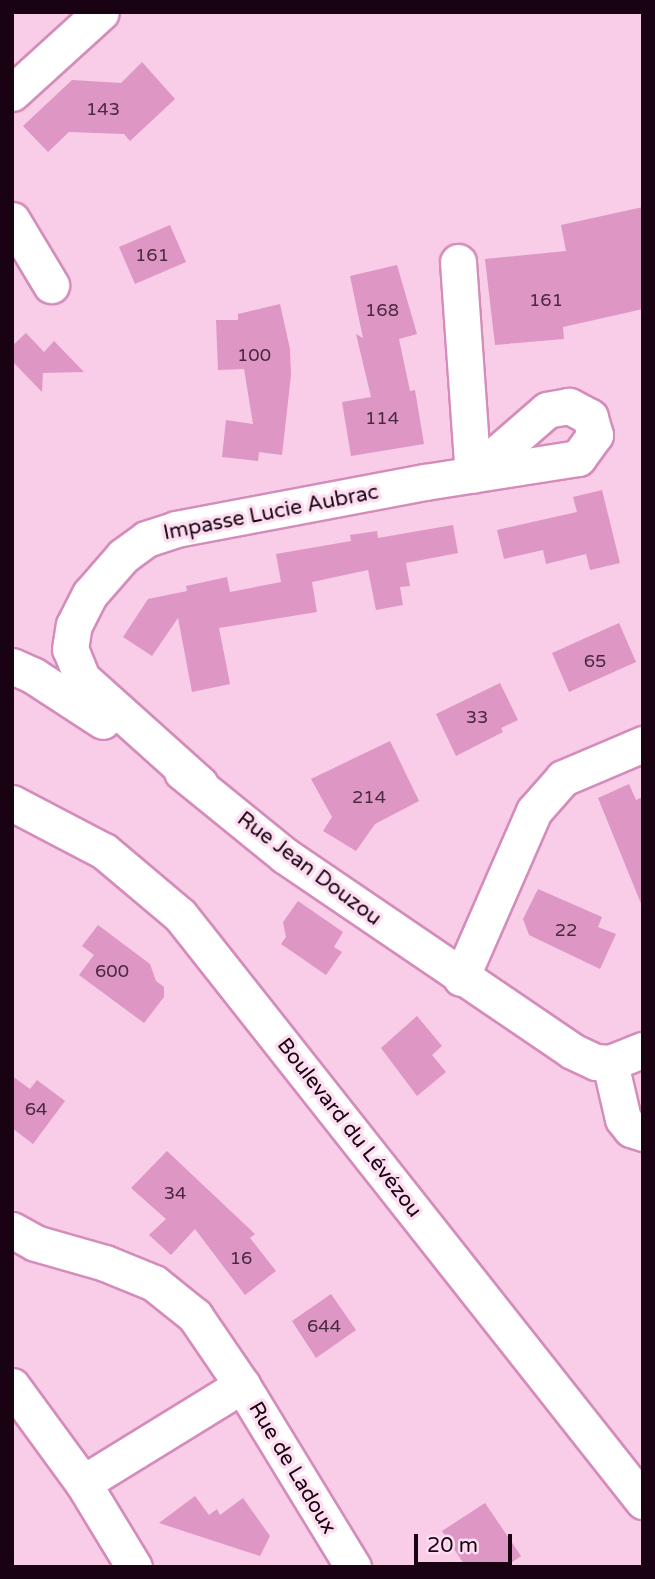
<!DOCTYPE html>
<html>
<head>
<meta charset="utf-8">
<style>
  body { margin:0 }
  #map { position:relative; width:655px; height:1579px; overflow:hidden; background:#f9cce8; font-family:"Varela Round",sans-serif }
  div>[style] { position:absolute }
  .building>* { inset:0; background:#de96c4 }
  .roads { filter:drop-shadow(2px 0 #d48dbb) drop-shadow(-2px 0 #d48dbb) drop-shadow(0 2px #d48dbb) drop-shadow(0 -2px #d48dbb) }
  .minor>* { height:35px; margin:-17.5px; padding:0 17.5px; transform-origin:17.5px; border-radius:17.5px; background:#fff }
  span { translate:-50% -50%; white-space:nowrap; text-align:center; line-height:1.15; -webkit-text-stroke:7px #fddef1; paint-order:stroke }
  .number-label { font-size:18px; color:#4a283e }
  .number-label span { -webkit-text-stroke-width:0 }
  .street-label { font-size:21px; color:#190312 }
  .frame { position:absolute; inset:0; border:14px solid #190312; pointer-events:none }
  .scale { position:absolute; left:414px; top:1534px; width:98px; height:32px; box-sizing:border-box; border:4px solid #190312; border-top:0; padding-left:9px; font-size:21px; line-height:24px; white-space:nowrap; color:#190312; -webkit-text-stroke:5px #fddef1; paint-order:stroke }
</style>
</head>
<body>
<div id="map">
  <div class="building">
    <i style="clip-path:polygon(142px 62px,175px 99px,130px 141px,124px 134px,69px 132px,48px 152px,23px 126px,72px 80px,121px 83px)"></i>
    <i style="clip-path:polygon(643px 207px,643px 309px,563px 327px,564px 339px,495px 345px,485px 259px,566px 251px,561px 225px)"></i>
    <i style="clip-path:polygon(170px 225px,186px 262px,135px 284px,119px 247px)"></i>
    <i style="clip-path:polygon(397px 265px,417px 334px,399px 339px,410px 391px,415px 390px,424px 444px,351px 456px,342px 402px,371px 397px,356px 334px,363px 338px,350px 276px)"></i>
    <i style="clip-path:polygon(280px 304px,290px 349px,291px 375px,282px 455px,259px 452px,258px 461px,222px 457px,226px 420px,253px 424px,244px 369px,218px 370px,216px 320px,238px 320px,238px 314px)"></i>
    <i style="clip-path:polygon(26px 333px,44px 352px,54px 341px,84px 372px,43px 373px,42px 392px,12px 361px,12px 346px)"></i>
    <i style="clip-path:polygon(602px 490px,620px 563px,590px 570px,586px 554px,546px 564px,543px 550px,504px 559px,497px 530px,577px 512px,573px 497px)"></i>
    <i style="clip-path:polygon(453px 525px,458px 553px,406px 563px,410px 586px,400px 587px,403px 605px,376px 610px,368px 570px,312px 582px,317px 612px,219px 628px,230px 684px,192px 692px,178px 618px,152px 656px,123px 637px,148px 599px,187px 591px,186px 586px,227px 577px,230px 592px,281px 582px,276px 554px,351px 541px,350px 535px,377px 531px,378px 538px)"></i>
    <i style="clip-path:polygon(619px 623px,636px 662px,569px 692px,552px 653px)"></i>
    <i style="clip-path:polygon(500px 683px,518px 720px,501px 728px,503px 732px,456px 756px,436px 714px)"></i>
    <i style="clip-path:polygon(390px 741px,419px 801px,375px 824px,356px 851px,323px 831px,332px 817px,311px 779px)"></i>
    <i style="clip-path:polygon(629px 784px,636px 800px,643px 797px,642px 906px,598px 798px)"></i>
    <i style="clip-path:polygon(538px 889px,602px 917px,598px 927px,616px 934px,600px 969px,529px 935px,523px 919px)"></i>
    <i style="clip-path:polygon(298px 901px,343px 932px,334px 947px,342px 952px,326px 975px,281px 944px,286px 937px,283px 922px)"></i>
    <i style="clip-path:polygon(98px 925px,150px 964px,156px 981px,164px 987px,164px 997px,144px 1023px,79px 975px,94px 955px,82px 946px)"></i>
    <i style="clip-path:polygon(417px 1016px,442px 1046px,432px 1055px,446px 1072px,417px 1096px,381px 1048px)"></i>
    <i style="clip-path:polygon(12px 1076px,30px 1089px,37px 1080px,65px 1101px,33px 1144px,12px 1128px)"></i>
    <i style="clip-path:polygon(167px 1151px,255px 1234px,250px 1238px,276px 1271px,245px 1295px,195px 1229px,171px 1255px,149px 1235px,166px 1219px,131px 1188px)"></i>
    <i style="clip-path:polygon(331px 1294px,356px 1330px,316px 1358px,292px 1321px)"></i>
    <i style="clip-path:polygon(195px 1496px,209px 1515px,217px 1509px,220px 1515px,243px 1498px,270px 1536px,260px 1556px,159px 1523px)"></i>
    <i style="clip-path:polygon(485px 1503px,521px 1556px,505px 1567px,466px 1567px,442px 1531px)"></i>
  </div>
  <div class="roads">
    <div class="minor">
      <i style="left:12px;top:93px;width:120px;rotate:-42.3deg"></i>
      <i style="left:12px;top:220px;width:76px;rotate:59deg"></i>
      <i style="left:458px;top:262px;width:213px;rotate:86deg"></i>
      <i style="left:12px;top:666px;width:24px;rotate:24deg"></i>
      <i style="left:34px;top:676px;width:82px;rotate:33.1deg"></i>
      <i style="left:182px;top:772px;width:132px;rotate:39.1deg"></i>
      <i style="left:284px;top:855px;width:348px;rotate:34.2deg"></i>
      <i style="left:572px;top:1051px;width:26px;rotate:25deg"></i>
      <i style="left:596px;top:1062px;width:14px;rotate:4deg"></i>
      <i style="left:610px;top:1063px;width:35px;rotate:-22deg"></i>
      <i style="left:200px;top:784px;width:159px;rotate:-138.1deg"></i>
      <i style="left:82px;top:678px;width:31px;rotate:-112deg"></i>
      <i style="left:70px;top:649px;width:24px;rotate:-81deg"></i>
      <i style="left:74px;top:625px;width:35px;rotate:-63deg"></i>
      <i style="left:90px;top:594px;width:50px;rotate:-49deg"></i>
      <i style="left:123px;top:556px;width:29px;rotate:-36deg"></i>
      <i style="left:146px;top:539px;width:32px;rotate:-18deg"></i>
      <i style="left:176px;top:529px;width:253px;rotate:-10.7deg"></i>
      <i style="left:425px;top:482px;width:155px;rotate:-8.9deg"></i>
      <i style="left:578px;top:458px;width:29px;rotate:-54deg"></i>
      <i style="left:595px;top:435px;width:19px;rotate:-106deg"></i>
      <i style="left:590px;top:417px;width:24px;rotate:-152deg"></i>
      <i style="left:569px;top:406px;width:22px;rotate:170deg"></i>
      <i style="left:547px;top:410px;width:98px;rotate:139.1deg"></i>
      <i style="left:12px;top:803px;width:104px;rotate:27.6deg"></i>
      <i style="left:104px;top:851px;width:99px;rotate:40.1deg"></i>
      <i style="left:180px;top:915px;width:747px;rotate:51.69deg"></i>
      <i style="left:461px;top:978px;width:182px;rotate:-66.4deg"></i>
      <i style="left:534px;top:811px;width:44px;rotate:-48.7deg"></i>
      <i style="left:563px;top:778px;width:87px;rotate:-23deg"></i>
      <i style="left:610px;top:1063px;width:57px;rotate:76.9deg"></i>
      <i style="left:623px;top:1119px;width:13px;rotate:51deg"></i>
      <i style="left:631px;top:1129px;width:13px;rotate:18deg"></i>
      <i style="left:12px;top:1230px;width:26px;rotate:29deg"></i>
      <i style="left:35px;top:1243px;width:73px;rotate:15.9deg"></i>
      <i style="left:105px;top:1263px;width:53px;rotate:22.2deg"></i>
      <i style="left:154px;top:1283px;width:53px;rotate:38.8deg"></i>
      <i style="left:195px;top:1316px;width:83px;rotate:55.7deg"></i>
      <i style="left:242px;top:1385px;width:213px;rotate:58.6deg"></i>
      <i style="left:12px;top:1386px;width:120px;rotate:53.8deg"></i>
      <i style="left:83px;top:1483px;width:98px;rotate:58.7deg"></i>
      <i style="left:83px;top:1483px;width:187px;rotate:-31.6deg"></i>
    </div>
  </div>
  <div class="number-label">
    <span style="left:103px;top:109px">143</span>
    <span style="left:152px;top:255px">161</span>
    <span style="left:546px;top:300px">161</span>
    <span style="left:382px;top:310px">168</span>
    <span style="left:254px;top:355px">100</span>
    <span style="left:382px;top:418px">114</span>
    <span style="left:595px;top:661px">65</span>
    <span style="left:477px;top:717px">33</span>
    <span style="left:369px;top:797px">214</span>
    <span style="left:566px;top:930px">22</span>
    <span style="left:112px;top:971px">600</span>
    <span style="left:36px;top:1109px">64</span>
    <span style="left:175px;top:1193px">34</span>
    <span style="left:241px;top:1258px">16</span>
    <span style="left:324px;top:1326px">644</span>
  </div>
  <div class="street-label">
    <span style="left:271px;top:513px;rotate:-11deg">Impasse Lucie Aubrac</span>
    <span style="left:309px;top:869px;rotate:37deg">Rue Jean Douzou</span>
    <span style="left:349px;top:1128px;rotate:52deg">Boulevard du Lévézou</span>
    <span style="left:292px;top:1468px;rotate:59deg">Rue de Ladoux</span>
  </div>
  <div class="frame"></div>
  <div class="scale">20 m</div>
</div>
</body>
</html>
